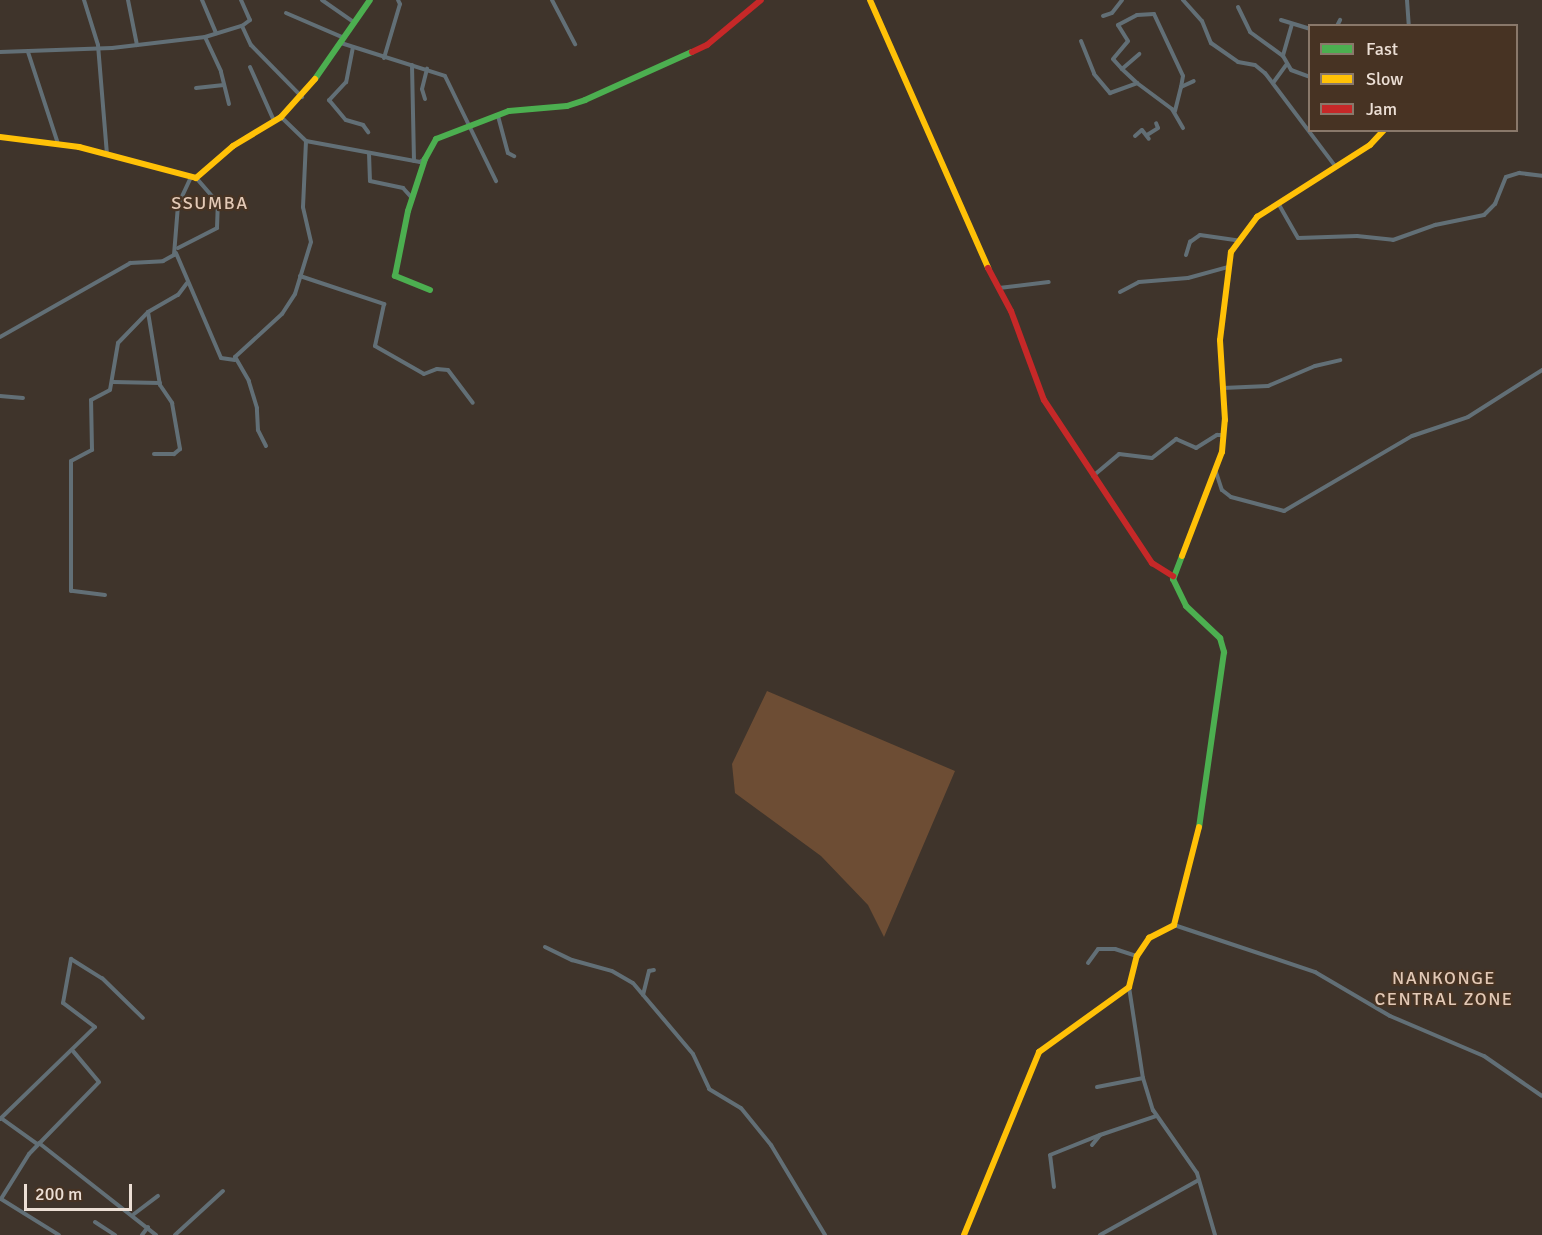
<!DOCTYPE html>
<html>
<head>
<meta charset="utf-8">
<style>
  body { margin:0 }
  #map { position:relative; width:1542px; height:1235px; overflow:hidden; background:#3f342b; font-family:Signika,sans-serif }
  div>[style] { position:absolute }
  .green>* { inset:0; background:#6d4d34 }
  .street>* { height:4px; margin:-2px; padding:0 2px; transform-origin:2px; border-radius:2px; background:#626f76 }
  .fast>* { height:6px; margin:-3px; padding:0 3px; transform-origin:3px; border-radius:3px; background:#4caf50 }
  .slow>* { height:6px; margin:-3px; padding:0 3px; transform-origin:3px; border-radius:3px; background:#ffc107 }
  .jam>* { height:6px; margin:-3px; padding:0 3px; transform-origin:3px; border-radius:3px; background:#c62828 }
  span { translate:-50% -50%; white-space:nowrap; text-align:center; line-height:1.15; -webkit-text-stroke:4.5px #473323; paint-order:stroke }
  .quarter-label { font-size:18px; color:#e3c9b6; letter-spacing:1.5px }
  .legend { position:absolute; left:1308px; top:24px; width:210px; height:108px; box-sizing:border-box; background:#473323; border:2px solid #89786a; margin:0; padding:8px 10px; list-style:none; font-size:18px; color:#ecdfd5 }
  .legend li { display:flex; align-items:center; gap:12px; height:30px }
  .legend b { width:30px; border:2px solid #89786a }
  .scale { position:absolute; left:24px; top:1184px; width:108px; height:27px; box-sizing:border-box; border:3px solid #ecdfd5; border-top:0; padding-left:8px; font-size:18px; line-height:21px; white-space:nowrap; color:#ecdfd5; -webkit-text-stroke:4px #473323; paint-order:stroke }
</style>
</head>
<body>
<div id="map">
  <div class="green">
    <i style="clip-path:polygon(767px 691px,955px 771px,884px 937px,868px 905px,821px 856px,735px 793px,732px 764px)"></i>
  </div>
  <div class="street">
    <i style="left:84px;top:0;width:47px;rotate:72.7deg"></i>
    <i style="left:98px;top:45px;width:109px;rotate:85.3deg"></i>
    <i style="left:128px;top:0;width:46px;rotate:78.7deg"></i>
    <i style="left:202px;top:0;width:36px;rotate:67deg"></i>
    <i style="left:241px;top:0;width:22px;rotate:66deg"></i>
    <i style="left:250px;top:20px;width:10px;rotate:143deg"></i>
    <i style="left:242px;top:26px;width:21px;rotate:65deg"></i>
    <i style="left:251px;top:45px;width:73px;rotate:45.6deg"></i>
    <i style="left:322px;top:0;width:40px;rotate:34.9deg"></i>
    <i style="left:552px;top:0;width:50px;rotate:62.4deg"></i>
    <i style="left:1183px;top:0;width:28px;rotate:48deg"></i>
    <i style="left:1202px;top:21px;width:24px;rotate:68deg"></i>
    <i style="left:1211px;top:43px;width:33px;rotate:35deg"></i>
    <i style="left:1238px;top:62px;width:17px;rotate:10deg"></i>
    <i style="left:1255px;top:65px;width:13px;rotate:39deg"></i>
    <i style="left:1265px;top:73px;width:116px;rotate:53deg"></i>
    <i style="left:1407px;top:0;width:26px;rotate:86deg"></i>
    <i style="left:1238px;top:7px;width:28px;rotate:64deg"></i>
    <i style="left:1250px;top:32px;width:41px;rotate:36deg"></i>
    <i style="left:286px;top:13px;width:63px;rotate:23.3deg"></i>
    <i style="left:1103px;top:16px;width:9px;rotate:-18deg"></i>
    <i style="left:1112px;top:13px;width:16px;rotate:-52deg"></i>
    <i style="left:1281px;top:20px;width:30px;rotate:17deg"></i>
    <i style="left:1292px;top:24px;width:33px;rotate:106deg"></i>
    <i style="left:1283px;top:56px;width:16px;rotate:60deg"></i>
    <i style="left:1291px;top:70px;width:20px;rotate:20deg"></i>
    <i style="left:1337px;top:26px;width:7px;rotate:-63deg"></i>
    <i style="left:205px;top:37px;width:38px;rotate:65deg"></i>
    <i style="left:221px;top:72px;width:33px;rotate:76deg"></i>
    <i style="left:1081px;top:41px;width:35px;rotate:68deg"></i>
    <i style="left:1094px;top:74px;width:25px;rotate:50deg"></i>
    <i style="left:1110px;top:93px;width:29px;rotate:-20deg"></i>
    <i style="left:1137px;top:83px;width:44px;rotate:36.6deg"></i>
    <i style="left:1172px;top:109px;width:22px;rotate:60deg"></i>
    <i style="left:341px;top:43px;width:109px;rotate:17.6deg"></i>
    <i style="left:445px;top:76px;width:117px;rotate:64.1deg"></i>
    <i style="left:353px;top:47px;width:36px;rotate:101deg"></i>
    <i style="left:346px;top:82px;width:25px;rotate:133deg"></i>
    <i style="left:329px;top:100px;width:26px;rotate:50deg"></i>
    <i style="left:346px;top:120px;width:18px;rotate:16deg"></i>
    <i style="left:363px;top:125px;width:9px;rotate:54deg"></i>
    <i style="left:0;top:52px;width:112px;rotate:-2deg"></i>
    <i style="left:112px;top:48px;width:94px;rotate:-6.7deg"></i>
    <i style="left:205px;top:37px;width:39px;rotate:-17deg"></i>
    <i style="left:28px;top:52px;width:97px;rotate:71.9deg"></i>
    <i style="left:384px;top:58px;width:56px;rotate:-73.5deg"></i>
    <i style="left:400px;top:4px;width:4px;rotate:-117deg"></i>
    <i style="left:412px;top:65px;width:96px;rotate:88.8deg"></i>
    <i style="left:250px;top:67px;width:59px;rotate:66deg"></i>
    <i style="left:1122px;top:69px;width:13px;rotate:-132deg"></i>
    <i style="left:1113px;top:59px;width:23px;rotate:-50deg"></i>
    <i style="left:1128px;top:41px;width:19px;rotate:-122deg"></i>
    <i style="left:1118px;top:25px;width:21px;rotate:-28deg"></i>
    <i style="left:1137px;top:15px;width:17px;rotate:-3deg"></i>
    <i style="left:1154px;top:14px;width:68px;rotate:64.9deg"></i>
    <i style="left:1183px;top:76px;width:11px;rotate:100deg"></i>
    <i style="left:1137px;top:83px;width:21px;rotate:-137deg"></i>
    <i style="left:1122px;top:69px;width:23px;rotate:-41deg"></i>
    <i style="left:1273px;top:83px;width:24px;rotate:-54deg"></i>
    <i style="left:196px;top:88px;width:28px;rotate:-6deg"></i>
    <i style="left:425px;top:99px;width:10px;rotate:-107deg"></i>
    <i style="left:422px;top:89px;width:21px;rotate:-76deg"></i>
    <i style="left:1175px;top:111px;width:25px;rotate:-76deg"></i>
    <i style="left:1181px;top:87px;width:14px;rotate:-25deg"></i>
    <i style="left:498px;top:116px;width:38px;rotate:75deg"></i>
    <i style="left:508px;top:153px;width:7px;rotate:27deg"></i>
    <i style="left:1147px;top:135px;width:13px;rotate:-32deg"></i>
    <i style="left:1158px;top:128px;width:5px;rotate:-112deg"></i>
    <i style="left:1135px;top:136px;width:9px;rotate:-41deg"></i>
    <i style="left:1142px;top:130px;width:11px;rotate:52deg"></i>
    <i style="left:306px;top:141px;width:116px;rotate:10.4deg"></i>
    <i style="left:420px;top:162px;width:5px;rotate:-37deg"></i>
    <i style="left:369px;top:153px;width:28px;rotate:88deg"></i>
    <i style="left:370px;top:181px;width:34px;rotate:12deg"></i>
    <i style="left:403px;top:188px;width:13px;rotate:48deg"></i>
    <i style="left:1278px;top:203px;width:40px;rotate:60.3deg"></i>
    <i style="left:1298px;top:238px;width:59px;rotate:-1.9deg"></i>
    <i style="left:1357px;top:236px;width:36px;rotate:6deg"></i>
    <i style="left:1393px;top:240px;width:45px;rotate:-19.7deg"></i>
    <i style="left:1435px;top:225px;width:50px;rotate:-11.5deg"></i>
    <i style="left:1484px;top:215px;width:16px;rotate:-45deg"></i>
    <i style="left:1495px;top:204px;width:29px;rotate:-68deg"></i>
    <i style="left:1506px;top:177px;width:14px;rotate:-17deg"></i>
    <i style="left:1519px;top:173px;width:23px;rotate:7deg"></i>
    <i style="left:178px;top:248px;width:44px;rotate:-27.1deg"></i>
    <i style="left:217px;top:228px;width:25px;rotate:-88deg"></i>
    <i style="left:218px;top:203px;width:33px;rotate:-131deg"></i>
    <i style="left:176px;top:253px;width:114px;rotate:66.8deg"></i>
    <i style="left:221px;top:358px;width:14px;rotate:8deg"></i>
    <i style="left:1186px;top:255px;width:14px;rotate:-73deg"></i>
    <i style="left:1190px;top:242px;width:12px;rotate:-35deg"></i>
    <i style="left:1200px;top:235px;width:37px;rotate:8deg"></i>
    <i style="left:300px;top:276px;width:89px;rotate:18.4deg"></i>
    <i style="left:384px;top:304px;width:43px;rotate:102.1deg"></i>
    <i style="left:375px;top:346px;width:56px;rotate:29.7deg"></i>
    <i style="left:424px;top:374px;width:14px;rotate:-21deg"></i>
    <i style="left:437px;top:369px;width:11px;rotate:5deg"></i>
    <i style="left:448px;top:370px;width:41px;rotate:52.9deg"></i>
    <i style="left:999px;top:288px;width:50px;rotate:-6.8deg"></i>
    <i style="left:1120px;top:292px;width:21px;rotate:-28deg"></i>
    <i style="left:1139px;top:282px;width:49px;rotate:-4.7deg"></i>
    <i style="left:1188px;top:278px;width:41px;rotate:-15.4deg"></i>
    <i style="left:148px;top:312px;width:74px;rotate:80.7deg"></i>
    <i style="left:160px;top:385px;width:22px;rotate:56deg"></i>
    <i style="left:172px;top:403px;width:47px;rotate:80.1deg"></i>
    <i style="left:180px;top:449px;width:8px;rotate:140deg"></i>
    <i style="left:174px;top:454px;width:20px;rotate:180deg"></i>
    <i style="left:0;top:337px;width:150px;rotate:-29.6deg"></i>
    <i style="left:130px;top:263px;width:33px;rotate:-3deg"></i>
    <i style="left:163px;top:261px;width:13px;rotate:-29deg"></i>
    <i style="left:174px;top:255px;width:50px;rotate:-85.4deg"></i>
    <i style="left:178px;top:205px;width:31px;rotate:-65deg"></i>
    <i style="left:113px;top:382px;width:47px;rotate:1.2deg"></i>
    <i style="left:1223px;top:388px;width:45px;rotate:-2.5deg"></i>
    <i style="left:1268px;top:386px;width:51px;rotate:-23.1deg"></i>
    <i style="left:1315px;top:366px;width:26px;rotate:-13deg"></i>
    <i style="left:0;top:396px;width:23px;rotate:5deg"></i>
    <i style="left:266px;top:446px;width:18px;rotate:-117deg"></i>
    <i style="left:258px;top:430px;width:22px;rotate:-93deg"></i>
    <i style="left:257px;top:408px;width:28px;rotate:-107deg"></i>
    <i style="left:249px;top:381px;width:28px;rotate:-120deg"></i>
    <i style="left:235px;top:357px;width:64px;rotate:-42.5deg"></i>
    <i style="left:282px;top:314px;width:24px;rotate:-57deg"></i>
    <i style="left:295px;top:294px;width:54px;rotate:-72.9deg"></i>
    <i style="left:311px;top:242px;width:36px;rotate:-103deg"></i>
    <i style="left:303px;top:207px;width:66px;rotate:-87.4deg"></i>
    <i style="left:306px;top:141px;width:35px;rotate:-136deg"></i>
    <i style="left:1216px;top:472px;width:19px;rotate:72deg"></i>
    <i style="left:1222px;top:490px;width:11px;rotate:38deg"></i>
    <i style="left:1231px;top:497px;width:55px;rotate:14.8deg"></i>
    <i style="left:1284px;top:511px;width:148px;rotate:-30.4deg"></i>
    <i style="left:1412px;top:436px;width:59px;rotate:-18.7deg"></i>
    <i style="left:1468px;top:417px;width:88px;rotate:-32.4deg"></i>
    <i style="left:1093px;top:476px;width:34px;rotate:-40deg"></i>
    <i style="left:1119px;top:454px;width:33px;rotate:7deg"></i>
    <i style="left:1152px;top:458px;width:31px;rotate:-38deg"></i>
    <i style="left:1176px;top:439px;width:22px;rotate:24deg"></i>
    <i style="left:1196px;top:448px;width:25px;rotate:-32deg"></i>
    <i style="left:1217px;top:435px;width:7px"></i>
    <i style="left:105px;top:595px;width:34px;rotate:-173deg"></i>
    <i style="left:71px;top:591px;width:130px;rotate:-90deg"></i>
    <i style="left:71px;top:461px;width:24px;rotate:-28deg"></i>
    <i style="left:92px;top:450px;width:50px;rotate:-91.1deg"></i>
    <i style="left:91px;top:400px;width:21px;rotate:-28deg"></i>
    <i style="left:110px;top:390px;width:48px;rotate:-80.3deg"></i>
    <i style="left:118px;top:343px;width:43px;rotate:-45.9deg"></i>
    <i style="left:148px;top:312px;width:34px;rotate:-30deg"></i>
    <i style="left:178px;top:295px;width:15px;rotate:-53deg"></i>
    <i style="left:1174px;top:925px;width:149px;rotate:18.4deg"></i>
    <i style="left:1315px;top:972px;width:87px;rotate:30.4deg"></i>
    <i style="left:1390px;top:1016px;width:102px;rotate:23.1deg"></i>
    <i style="left:1484px;top:1056px;width:70px;rotate:34.6deg"></i>
    <i style="left:545px;top:947px;width:30px;rotate:26deg"></i>
    <i style="left:572px;top:960px;width:41px;rotate:15.4deg"></i>
    <i style="left:612px;top:971px;width:24px;rotate:30deg"></i>
    <i style="left:633px;top:983px;width:93px;rotate:49.8deg"></i>
    <i style="left:693px;top:1054px;width:38px;rotate:65deg"></i>
    <i style="left:709px;top:1089px;width:37px;rotate:31deg"></i>
    <i style="left:741px;top:1108px;width:48px;rotate:51deg"></i>
    <i style="left:771px;top:1145px;width:105px;rotate:59deg"></i>
    <i style="left:1088px;top:963px;width:17px;rotate:-54deg"></i>
    <i style="left:1098px;top:949px;width:17px"></i>
    <i style="left:1115px;top:949px;width:23px;rotate:18deg"></i>
    <i style="left:1129px;top:987px;width:92px;rotate:81.3deg"></i>
    <i style="left:1143px;top:1078px;width:34px;rotate:73deg"></i>
    <i style="left:1153px;top:1110px;width:77px;rotate:55.1deg"></i>
    <i style="left:1197px;top:1173px;width:65px;rotate:73.8deg"></i>
    <i style="left:643px;top:995px;width:25px;rotate:-76deg"></i>
    <i style="left:649px;top:971px;width:5px;rotate:-11deg"></i>
    <i style="left:1097px;top:1087px;width:47px;rotate:-11.1deg"></i>
    <i style="left:1px;top:1118px;width:44px;rotate:35.8deg"></i>
    <i style="left:0;top:1119px;width:132px;rotate:-44.1deg"></i>
    <i style="left:95px;top:1027px;width:40px;rotate:-143deg"></i>
    <i style="left:63px;top:1003px;width:45px;rotate:-79.7deg"></i>
    <i style="left:71px;top:959px;width:36px;rotate:32deg"></i>
    <i style="left:102px;top:978px;width:57px;rotate:44.3deg"></i>
    <i style="left:39px;top:1143px;width:149px;rotate:38.2deg"></i>
    <i style="left:1092px;top:1145px;width:13px;rotate:-51deg"></i>
    <i style="left:1100px;top:1135px;width:59px;rotate:-18.7deg"></i>
    <i style="left:1054px;top:1187px;width:32px;rotate:-97deg"></i>
    <i style="left:1050px;top:1155px;width:54px;rotate:-21.8deg"></i>
    <i style="left:1px;top:1199px;width:53px;rotate:-58.1deg"></i>
    <i style="left:29px;top:1154px;width:100px;rotate:-45.8deg"></i>
    <i style="left:99px;top:1082px;width:40px;rotate:-130deg"></i>
    <i style="left:1px;top:1199px;width:68px;rotate:31.8deg"></i>
    <i style="left:134px;top:1214px;width:30px;rotate:-37deg"></i>
    <i style="left:95px;top:1222px;width:24px;rotate:33deg"></i>
    <i style="left:142px;top:1235px;width:10px;rotate:-53deg"></i>
    <i style="left:175px;top:1235px;width:65px;rotate:-42.5deg"></i>
    <i style="left:1100px;top:1235px;width:113px;rotate:-29.1deg"></i>
  </div>
  <div class="fast">
    <i style="left:315px;top:79px;width:96px;rotate:-55.2deg"></i>
    <i style="left:430px;top:290px;width:38px;rotate:-158deg"></i>
    <i style="left:395px;top:276px;width:66px;rotate:-78.7deg"></i>
    <i style="left:408px;top:211px;width:55px;rotate:-71.9deg"></i>
    <i style="left:425px;top:159px;width:23px;rotate:-61deg"></i>
    <i style="left:436px;top:139px;width:78px;rotate:-21deg"></i>
    <i style="left:509px;top:111px;width:58px;rotate:-4.9deg"></i>
    <i style="left:567px;top:106px;width:19px;rotate:-18deg"></i>
    <i style="left:585px;top:100px;width:117px;rotate:-24.2deg"></i>
    <i style="left:1182px;top:556px;width:25px;rotate:111deg"></i>
    <i style="left:1173px;top:579px;width:30px;rotate:64deg"></i>
    <i style="left:1186px;top:606px;width:47px;rotate:43.3deg"></i>
    <i style="left:1220px;top:638px;width:15px;rotate:74deg"></i>
    <i style="left:1224px;top:652px;width:177px;rotate:98.1deg"></i>
  </div>
  <div class="slow">
    <i style="left:870px;top:0;width:293px;rotate:66.2deg"></i>
    <i style="left:0;top:137px;width:80px;rotate:7.2deg"></i>
    <i style="left:79px;top:147px;width:121px;rotate:14.8deg"></i>
    <i style="left:196px;top:178px;width:49px;rotate:-40.9deg"></i>
    <i style="left:233px;top:146px;width:56px;rotate:-31.1deg"></i>
    <i style="left:281px;top:117px;width:51px;rotate:-48.2deg"></i>
    <i style="left:1182px;top:556px;width:111px;rotate:-69deg"></i>
    <i style="left:1222px;top:452px;width:32px;rotate:-85deg"></i>
    <i style="left:1225px;top:420px;width:80px;rotate:-93.6deg"></i>
    <i style="left:1220px;top:340px;width:89px;rotate:-82.9deg"></i>
    <i style="left:1231px;top:252px;width:44px;rotate:-53.4deg"></i>
    <i style="left:1257px;top:217px;width:134px;rotate:-32.5deg"></i>
    <i style="left:1370px;top:145px;width:21px;rotate:-47deg"></i>
    <i style="left:964px;top:1235px;width:198px;rotate:-67.7deg"></i>
    <i style="left:1039px;top:1052px;width:111px;rotate:-35.8deg"></i>
    <i style="left:1129px;top:987px;width:32px;rotate:-76deg"></i>
    <i style="left:1137px;top:956px;width:22px;rotate:-56deg"></i>
    <i style="left:1149px;top:938px;width:28px;rotate:-27deg"></i>
    <i style="left:1174px;top:925px;width:101px;rotate:-75.7deg"></i>
  </div>
  <div class="jam">
    <i style="left:692px;top:52px;width:17px;rotate:-25deg"></i>
    <i style="left:707px;top:45px;width:70px;rotate:-39.8deg"></i>
    <i style="left:988px;top:268px;width:49px;rotate:61.9deg"></i>
    <i style="left:1011px;top:311px;width:95px;rotate:69.7deg"></i>
    <i style="left:1044px;top:400px;width:196px;rotate:56.5deg"></i>
    <i style="left:1152px;top:563px;width:25px;rotate:32deg"></i>
  </div>
  <div class="quarter-label">
    <span style="left:210px;top:203px">SSUMBA</span>
    <span style="left:1444px;top:989px">NANKONGE<br>CENTRAL ZONE</span>
  </div>
  <ul class="legend">
  <li><b style="height:8px;background:#4caf50"></b>Fast</li>
  <li><b style="height:8px;background:#ffc107"></b>Slow</li>
  <li><b style="height:8px;background:#c62828"></b>Jam</li>
  </ul>
  <div class="scale">200 m</div>
</div>
</body>
</html>
